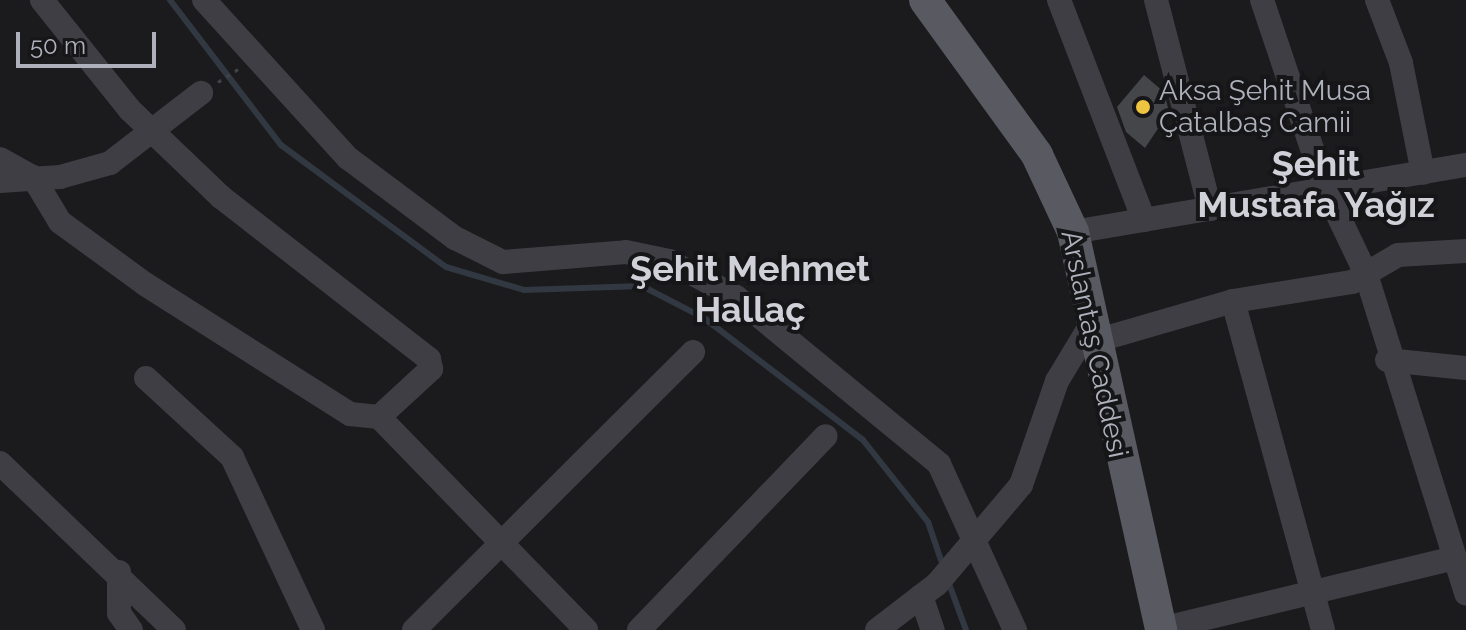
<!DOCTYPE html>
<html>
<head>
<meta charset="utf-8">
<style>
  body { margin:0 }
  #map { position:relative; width:1466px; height:630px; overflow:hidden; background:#1b1b1d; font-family:Raleway,sans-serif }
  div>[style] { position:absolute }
  .stream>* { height:6px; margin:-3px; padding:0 3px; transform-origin:3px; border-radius:3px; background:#313841 }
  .building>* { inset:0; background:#45464a }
  .path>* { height:3px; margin-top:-1.5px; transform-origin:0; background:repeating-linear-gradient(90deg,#424349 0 4px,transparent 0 10px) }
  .minor>* { height:24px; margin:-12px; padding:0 12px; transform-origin:12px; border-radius:12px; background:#3e3e44 }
  .major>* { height:32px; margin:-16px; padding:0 16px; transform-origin:16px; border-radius:16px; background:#585961 }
  .dots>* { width:22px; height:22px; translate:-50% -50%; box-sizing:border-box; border:4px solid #161618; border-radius:50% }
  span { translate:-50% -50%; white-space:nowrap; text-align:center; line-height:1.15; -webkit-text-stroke:8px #161618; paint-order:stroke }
  .poi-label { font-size:28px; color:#aeb1bc }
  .left { translate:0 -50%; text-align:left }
  .street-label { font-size:28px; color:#aeb1bc }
  .district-label { font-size:36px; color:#cfd0d8; font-weight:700 }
  .scale { position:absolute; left:16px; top:32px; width:140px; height:36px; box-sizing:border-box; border:4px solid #aeb1bc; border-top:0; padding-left:10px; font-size:24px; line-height:28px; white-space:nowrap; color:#aeb1bc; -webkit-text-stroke:6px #161618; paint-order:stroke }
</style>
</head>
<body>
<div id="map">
  <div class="stream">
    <i style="left:170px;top:0;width:183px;rotate:52.6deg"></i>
    <i style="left:281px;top:145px;width:205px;rotate:36.5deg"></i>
    <i style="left:446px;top:267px;width:81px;rotate:16.4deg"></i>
    <i style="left:524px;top:290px;width:118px;rotate:-1.9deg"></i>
    <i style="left:642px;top:286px;width:70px;rotate:27.3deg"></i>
    <i style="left:704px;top:318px;width:200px;rotate:37.5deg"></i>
    <i style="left:863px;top:440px;width:105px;rotate:51.6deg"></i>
    <i style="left:928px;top:522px;width:46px;rotate:71.2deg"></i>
    <i style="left:948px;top:581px;width:52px;rotate:69.8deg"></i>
  </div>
  <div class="building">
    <i style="clip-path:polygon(1144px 75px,1164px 92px,1169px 112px,1145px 148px,1126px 132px,1117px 107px)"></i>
  </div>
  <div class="path">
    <i style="left:218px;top:82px;width:24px;rotate:-33deg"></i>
  </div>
  <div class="minor">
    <i style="left:204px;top:0;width:214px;rotate:47.7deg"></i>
    <i style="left:348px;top:158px;width:134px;rotate:36.8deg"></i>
    <i style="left:455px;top:238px;width:54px;rotate:26.6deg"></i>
    <i style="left:503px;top:262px;width:123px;rotate:-4.6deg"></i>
    <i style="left:626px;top:252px;width:44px;rotate:11.8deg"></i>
    <i style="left:669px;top:261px;width:76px;rotate:28.2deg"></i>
    <i style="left:736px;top:297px;width:263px;rotate:39.4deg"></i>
    <i style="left:939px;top:464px;width:183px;rotate:65.4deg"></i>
    <i style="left:1059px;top:0;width:236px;rotate:68.9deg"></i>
    <i style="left:1156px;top:0;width:216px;rotate:75.5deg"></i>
    <i style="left:1262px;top:0;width:200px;rotate:71.4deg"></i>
    <i style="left:1326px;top:190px;width:93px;rotate:64.5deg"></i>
    <i style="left:1366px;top:274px;width:335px;rotate:72.6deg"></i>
    <i style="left:1377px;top:0;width:67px;rotate:69.1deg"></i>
    <i style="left:1401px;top:63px;width:112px;rotate:78.7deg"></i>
    <i style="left:0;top:159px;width:38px;rotate:29deg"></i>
    <i style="left:33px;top:177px;width:52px;rotate:59deg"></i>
    <i style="left:60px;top:222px;width:105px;rotate:36.1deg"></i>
    <i style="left:145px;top:284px;width:243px;rotate:32.4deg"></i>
    <i style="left:350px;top:414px;width:29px;rotate:6deg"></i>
    <i style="left:379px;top:417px;width:71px;rotate:-42.7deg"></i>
    <i style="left:431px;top:369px;width:10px;rotate:-101deg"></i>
    <i style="left:429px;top:359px;width:264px;rotate:-142.1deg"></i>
    <i style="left:221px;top:197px;width:126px;rotate:-136.3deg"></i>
    <i style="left:130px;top:110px;width:141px;rotate:-128.7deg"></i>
    <i style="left:0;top:181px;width:60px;rotate:-3.8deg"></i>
    <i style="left:60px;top:177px;width:52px;rotate:-15.6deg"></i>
    <i style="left:110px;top:163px;width:115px;rotate:-37.6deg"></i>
    <i style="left:1073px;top:232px;width:399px;rotate:-9.7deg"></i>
    <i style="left:1233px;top:301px;width:341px;rotate:74.7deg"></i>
    <i style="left:1092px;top:342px;width:147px;rotate:-16.2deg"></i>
    <i style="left:1233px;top:301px;width:121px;rotate:-9.1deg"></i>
    <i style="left:1352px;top:282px;width:53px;rotate:-30.4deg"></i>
    <i style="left:1398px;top:255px;width:68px;rotate:-3.4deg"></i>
    <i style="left:1387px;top:360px;width:79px;rotate:5.8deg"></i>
    <i style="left:146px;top:378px;width:117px;rotate:42.6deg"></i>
    <i style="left:232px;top:457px;width:191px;rotate:64.9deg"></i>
    <i style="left:379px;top:417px;width:297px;rotate:45.8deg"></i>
    <i style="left:0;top:463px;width:241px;rotate:43.8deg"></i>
    <i style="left:119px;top:572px;width:41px;rotate:90deg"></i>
    <i style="left:119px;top:613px;width:21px;rotate:55deg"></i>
    <i style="left:921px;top:596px;width:36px;rotate:71deg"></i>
    <i style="left:1161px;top:629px;width:301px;rotate:-13.6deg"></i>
    <i style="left:414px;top:630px;width:394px;rotate:-44.9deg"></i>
    <i style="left:639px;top:630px;width:269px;rotate:-46.1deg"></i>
    <i style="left:877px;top:630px;width:76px;rotate:-37.5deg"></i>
    <i style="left:937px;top:584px;width:130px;rotate:-49.7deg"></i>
    <i style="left:1021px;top:485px;width:110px;rotate:-70.9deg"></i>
    <i style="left:1057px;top:381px;width:62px;rotate:-58.9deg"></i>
  </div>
  <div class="major">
    <i style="left:925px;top:0;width:191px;rotate:54.1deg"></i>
    <i style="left:1037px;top:155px;width:85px;rotate:64.9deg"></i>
    <i style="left:1073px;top:232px;width:408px;rotate:77.5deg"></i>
  </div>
  <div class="dots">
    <i style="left:1143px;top:107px;background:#efc441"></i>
  </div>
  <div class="poi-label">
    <span class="left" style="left:1159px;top:107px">Aksa Şehit Musa<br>Çatalbaş Camii</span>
  </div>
  <div class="street-label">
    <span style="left:1094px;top:344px;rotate:78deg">Arslantaş Caddesi</span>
  </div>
  <div class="district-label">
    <span style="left:1316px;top:184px">Şehit<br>Mustafa Yağız</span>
    <span style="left:750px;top:289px">Şehit Mehmet<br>Hallaç</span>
  </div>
  <div class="scale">50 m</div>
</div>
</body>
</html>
